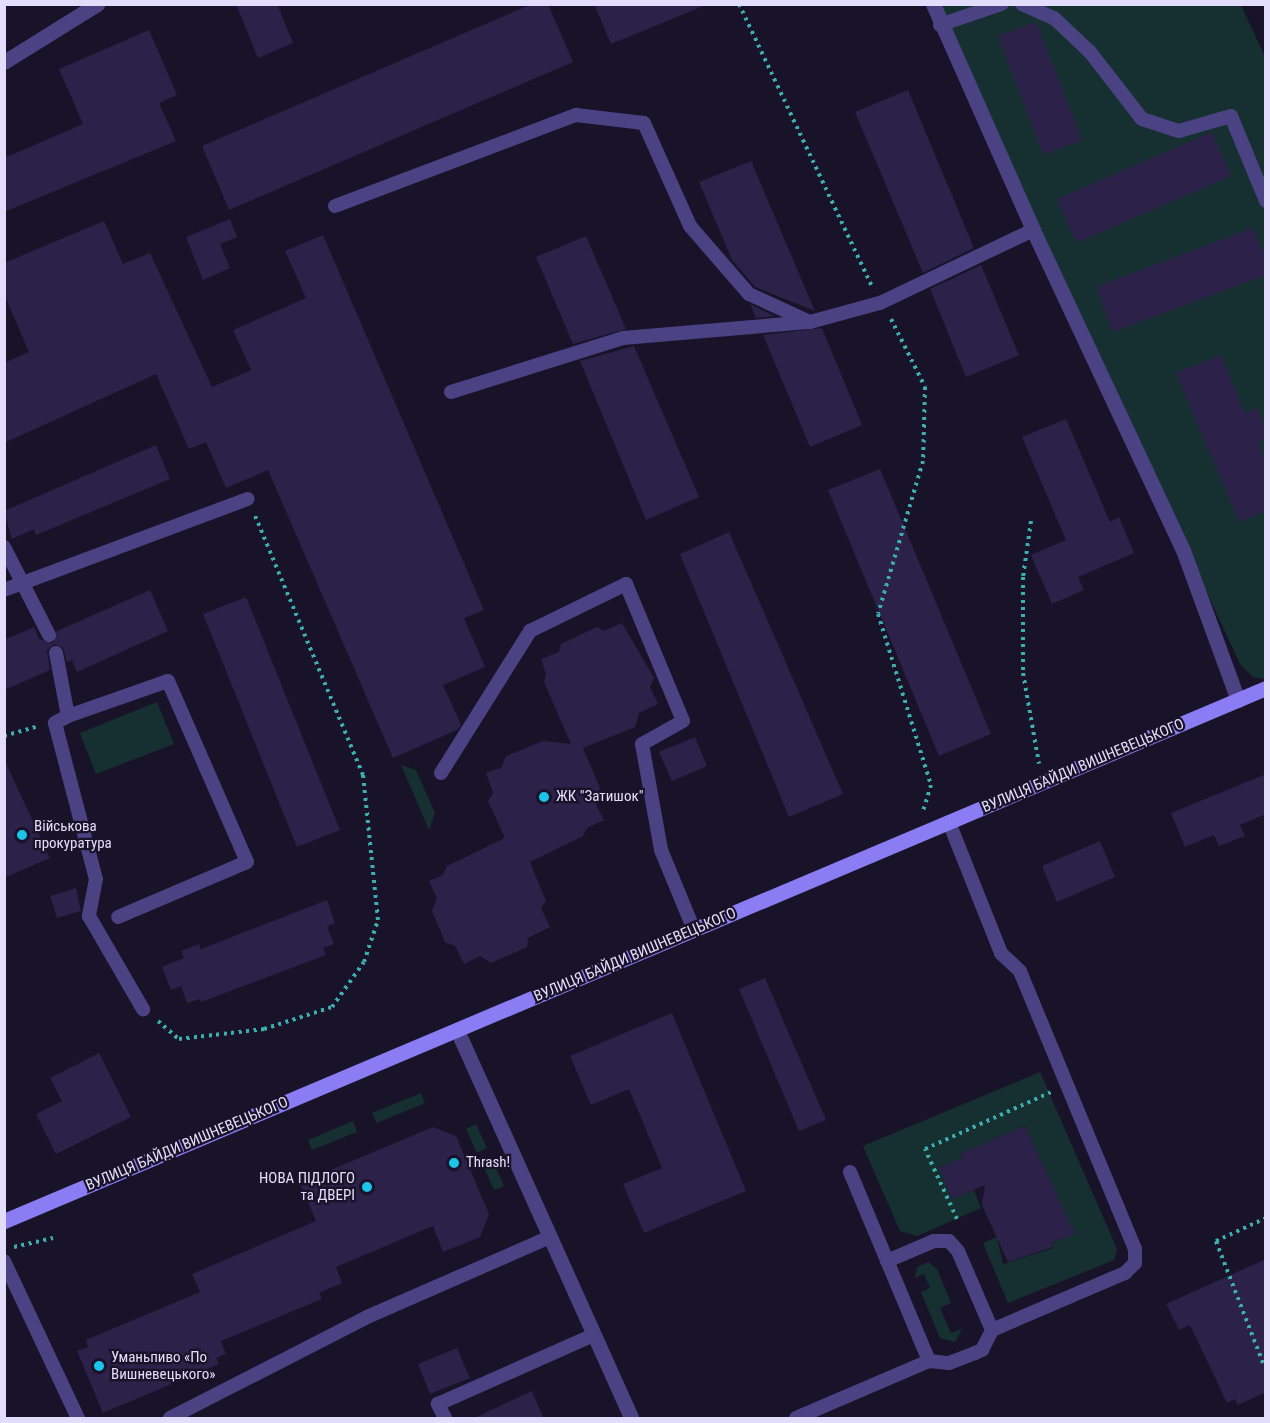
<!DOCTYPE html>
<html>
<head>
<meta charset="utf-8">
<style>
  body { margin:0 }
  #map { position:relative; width:1270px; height:1423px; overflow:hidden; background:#181328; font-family:"Roboto Condensed",sans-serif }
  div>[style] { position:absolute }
  .green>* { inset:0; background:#163032 }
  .building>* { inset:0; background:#2c2148 }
  .path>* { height:4px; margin-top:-2px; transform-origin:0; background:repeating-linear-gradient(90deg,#3caeb1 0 3px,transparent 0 7.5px) }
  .lane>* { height:14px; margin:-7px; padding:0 7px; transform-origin:7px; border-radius:7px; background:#4a4283 }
  .street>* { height:15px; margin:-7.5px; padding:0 7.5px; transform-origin:7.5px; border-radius:7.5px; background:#4a4283 }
  .secondary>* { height:15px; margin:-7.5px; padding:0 7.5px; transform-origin:7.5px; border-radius:7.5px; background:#8a7df3 }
  .dots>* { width:16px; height:16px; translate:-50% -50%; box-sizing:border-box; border:3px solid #181328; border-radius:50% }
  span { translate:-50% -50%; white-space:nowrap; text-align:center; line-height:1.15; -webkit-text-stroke:4.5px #181328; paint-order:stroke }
  .street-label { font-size:15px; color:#e3ddfc }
  .poi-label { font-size:15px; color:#e3ddfc }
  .left { translate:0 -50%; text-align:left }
  .right { translate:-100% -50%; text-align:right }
  .frame { position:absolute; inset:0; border:6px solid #e3ddfc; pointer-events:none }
</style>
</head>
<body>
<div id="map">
  <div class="green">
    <i style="clip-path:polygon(940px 5px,1241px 5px,1266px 59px,1265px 679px,1253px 677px,1240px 664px,944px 24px)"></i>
    <i style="clip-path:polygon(157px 702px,174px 744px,96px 774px,80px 733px)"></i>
    <i style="clip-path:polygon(401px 765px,416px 770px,435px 813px,429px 830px)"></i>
    <i style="clip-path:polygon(1040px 1072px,1117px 1249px,1114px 1260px,1008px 1303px,983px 1243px,997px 1237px,1003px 1264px,1053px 1248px,1051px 1243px,1074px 1234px,1025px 1126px,960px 1154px,962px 1158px,939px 1168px,952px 1199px,974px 1190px,981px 1208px,917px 1236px,900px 1231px,863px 1146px)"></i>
    <i style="clip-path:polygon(421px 1093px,425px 1103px,377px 1123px,372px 1113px)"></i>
    <i style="clip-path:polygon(353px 1121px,357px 1132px,312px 1150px,308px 1140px)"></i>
    <i style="clip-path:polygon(476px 1124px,487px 1148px,477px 1153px,466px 1129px)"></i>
    <i style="clip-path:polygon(492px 1159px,504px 1186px,494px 1190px,482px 1163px)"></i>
    <i style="clip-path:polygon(928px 1262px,937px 1269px,951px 1303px,940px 1308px,951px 1333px,962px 1329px,955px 1342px,940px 1338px,921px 1292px,930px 1288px,924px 1274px,915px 1278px,917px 1267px)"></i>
  </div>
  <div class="building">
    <i style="clip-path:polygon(236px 4px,277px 4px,293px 43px,258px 58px)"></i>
    <i style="clip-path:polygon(532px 4px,548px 4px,573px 62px,229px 210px,202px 146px)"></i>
    <i style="clip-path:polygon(594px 4px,706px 4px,706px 5px,611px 44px)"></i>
    <i style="clip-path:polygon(1036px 22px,1082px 140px,1043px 155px,998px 36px)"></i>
    <i style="clip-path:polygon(149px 30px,177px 95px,159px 103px,176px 141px,4px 212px,4px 158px,83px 124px,59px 69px)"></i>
    <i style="clip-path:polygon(908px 90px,974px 248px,923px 273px,855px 112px)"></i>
    <i style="clip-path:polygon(1212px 132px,1231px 176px,1076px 243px,1057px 199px)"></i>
    <i style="clip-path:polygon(751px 161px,815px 311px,755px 287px,732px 260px,699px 182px)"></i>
    <i style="clip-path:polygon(230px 219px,237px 237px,220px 244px,230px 268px,203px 280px,186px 237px)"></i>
    <i style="clip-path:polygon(104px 221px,123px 264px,150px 253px,212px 387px,251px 370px,233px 330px,306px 298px,285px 251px,323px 235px,484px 610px,464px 618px,485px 667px,443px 685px,461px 725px,457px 730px,393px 758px,268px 470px,226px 488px,206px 442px,189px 449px,156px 374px,4px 443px,4px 363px,29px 352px,4px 294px,4px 263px)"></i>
    <i style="clip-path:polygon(1253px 228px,1266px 259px,1266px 275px,1113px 332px,1096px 287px)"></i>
    <i style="clip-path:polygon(586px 236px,626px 329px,573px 344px,536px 257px)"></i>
    <i style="clip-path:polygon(981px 265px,1019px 355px,966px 377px,930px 289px)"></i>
    <i style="clip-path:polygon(750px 304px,775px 316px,756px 318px)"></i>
    <i style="clip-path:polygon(822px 328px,862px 425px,810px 447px,763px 335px)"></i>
    <i style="clip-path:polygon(634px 346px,699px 497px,646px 520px,580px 361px)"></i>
    <i style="clip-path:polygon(1221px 355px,1245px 413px,1257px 408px,1266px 429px,1266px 439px,1258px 443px,1266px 462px,1266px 511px,1239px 522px,1176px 373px)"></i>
    <i style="clip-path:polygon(1066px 419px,1110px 522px,1119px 517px,1134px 553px,1078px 577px,1084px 590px,1052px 604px,1031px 555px,1066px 540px,1022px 437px)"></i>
    <i style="clip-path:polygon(156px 445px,170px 479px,36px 535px,34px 529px,12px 539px,4px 511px)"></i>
    <i style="clip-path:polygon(880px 469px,991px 734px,939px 756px,828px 490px)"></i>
    <i style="clip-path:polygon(729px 532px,843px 794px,789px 817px,680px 554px)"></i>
    <i style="clip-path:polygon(150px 590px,168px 631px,77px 672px,72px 660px,67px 662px,63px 648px,54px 644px,47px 651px,50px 670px,4px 690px,4px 640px,34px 627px,39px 639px,53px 643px,57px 631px)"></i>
    <i style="clip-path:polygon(246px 597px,340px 830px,297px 847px,203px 614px)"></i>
    <i style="clip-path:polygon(622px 623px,654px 678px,650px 687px,658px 704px,639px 713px,635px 727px,583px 748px,600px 788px,595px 802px,604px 820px,587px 828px,583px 836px,530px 862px,546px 901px,541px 908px,550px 927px,528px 938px,527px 947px,491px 963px,480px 956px,464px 964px,455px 946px,445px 942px,432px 911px,437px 898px,429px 881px,443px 875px,447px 866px,505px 838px,488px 801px,493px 793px,486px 773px,501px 768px,506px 756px,543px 741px,571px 744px,544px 682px,546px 674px,541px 659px,559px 652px,561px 644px,597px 627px,604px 631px)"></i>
    <i style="clip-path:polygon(695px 737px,707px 766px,672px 781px,659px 752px)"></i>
    <i style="clip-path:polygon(4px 759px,50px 858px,4px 878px)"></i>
    <i style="clip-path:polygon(1266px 774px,1266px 814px,1240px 825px,1245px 836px,1219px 846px,1214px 835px,1185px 847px,1171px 813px)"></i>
    <i style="clip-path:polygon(1100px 841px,1115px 877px,1057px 902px,1042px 866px)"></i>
    <i style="clip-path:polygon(76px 888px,81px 911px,57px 918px,50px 896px)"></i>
    <i style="clip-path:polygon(327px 900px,335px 923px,327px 926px,334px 944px,323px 948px,326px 955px,201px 1002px,200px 999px,187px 1003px,181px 986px,171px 990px,162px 967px,184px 958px,181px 951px,199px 944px,201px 949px)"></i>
    <i style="clip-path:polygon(765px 978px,826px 1120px,799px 1131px,739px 989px)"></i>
    <i style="clip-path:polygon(672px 1013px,746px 1191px,644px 1233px,623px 1184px,662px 1168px,629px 1089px,591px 1105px,570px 1056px)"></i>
    <i style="clip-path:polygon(99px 1053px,131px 1117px,56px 1154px,36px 1114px,62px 1101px,50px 1078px)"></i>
    <i style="clip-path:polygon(1025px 1126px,1075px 1234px,1051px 1243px,1053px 1247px,1008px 1262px,982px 1205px,985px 1185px,952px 1199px,939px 1168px,962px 1158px,960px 1154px)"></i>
    <i style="clip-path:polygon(433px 1127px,456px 1136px,489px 1214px,480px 1237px,443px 1252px,433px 1226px,336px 1267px,342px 1283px,319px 1293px,322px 1299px,221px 1341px,226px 1354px,216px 1358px,219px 1364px,103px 1413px,77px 1351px,88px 1347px,86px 1340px,200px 1292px,192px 1274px,316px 1221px,300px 1183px)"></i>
    <i style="clip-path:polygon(1266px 1259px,1266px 1392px,1238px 1405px,1235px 1399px,1227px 1403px,1190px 1325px,1179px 1330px,1166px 1304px)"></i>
    <i style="clip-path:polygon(457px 1348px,470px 1378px,430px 1394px,418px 1364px)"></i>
    <i style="clip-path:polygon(532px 1391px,544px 1419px,472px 1419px)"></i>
  </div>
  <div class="path">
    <i style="left:739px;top:4px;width:313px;rotate:64.8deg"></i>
    <i style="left:891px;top:319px;width:76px;rotate:63.4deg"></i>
    <i style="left:925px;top:387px;width:74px;rotate:91.5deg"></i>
    <i style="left:923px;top:461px;width:159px;rotate:106.4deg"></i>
    <i style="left:878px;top:614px;width:179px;rotate:72.8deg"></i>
    <i style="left:931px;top:785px;width:28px;rotate:107deg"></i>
    <i style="left:1031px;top:521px;width:57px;rotate:98.1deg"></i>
    <i style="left:1023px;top:577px;width:96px;rotate:90deg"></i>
    <i style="left:1023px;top:673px;width:92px;rotate:80deg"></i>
    <i style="left:4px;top:736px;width:33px;rotate:-16deg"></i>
    <i style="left:158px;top:1021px;width:28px;rotate:41deg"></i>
    <i style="left:179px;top:1039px;width:86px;rotate:-6.7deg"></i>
    <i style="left:264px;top:1029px;width:71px;rotate:-17.9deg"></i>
    <i style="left:332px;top:1007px;width:55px;rotate:-54.6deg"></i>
    <i style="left:364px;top:962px;width:44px;rotate:-71.6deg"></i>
    <i style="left:378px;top:920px;width:146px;rotate:-95.9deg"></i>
    <i style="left:363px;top:775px;width:282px;rotate:-112.6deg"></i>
    <i style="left:957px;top:1219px;width:77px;rotate:-114.6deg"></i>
    <i style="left:925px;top:1149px;width:138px;rotate:-24.3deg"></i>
    <i style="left:14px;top:1247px;width:40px;rotate:-13deg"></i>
    <i style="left:1263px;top:1363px;width:131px;rotate:-111.1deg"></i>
    <i style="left:1216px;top:1241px;width:55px;rotate:-24.7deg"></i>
  </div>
  <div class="lane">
    <i style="left:1022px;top:4px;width:35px;rotate:24deg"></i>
    <i style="left:1054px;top:18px;width:50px;rotate:43.4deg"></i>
    <i style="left:1090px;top:52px;width:85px;rotate:52.2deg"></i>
    <i style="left:1142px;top:119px;width:39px;rotate:18deg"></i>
    <i style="left:1179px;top:131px;width:54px;rotate:-16.1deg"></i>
    <i style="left:1231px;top:116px;width:92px;rotate:67.6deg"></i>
    <i style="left:940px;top:25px;width:65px;rotate:-19deg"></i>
    <i style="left:335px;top:206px;width:258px;rotate:-20.7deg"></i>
    <i style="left:576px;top:115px;width:68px;rotate:6.7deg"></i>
    <i style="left:644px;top:123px;width:113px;rotate:65.9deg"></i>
    <i style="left:690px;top:226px;width:90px;rotate:49.1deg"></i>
    <i style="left:749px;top:294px;width:67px;rotate:24.7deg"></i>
    <i style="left:810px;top:322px;width:73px;rotate:-15.2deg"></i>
    <i style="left:880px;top:303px;width:170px;rotate:-25.5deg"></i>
    <i style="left:451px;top:392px;width:180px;rotate:-17.4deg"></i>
    <i style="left:623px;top:338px;width:186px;rotate:-4.9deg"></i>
    <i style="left:4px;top:547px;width:99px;rotate:62.9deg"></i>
    <i style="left:4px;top:590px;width:260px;rotate:-20.5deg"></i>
    <i style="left:56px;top:653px;width:64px;rotate:79.2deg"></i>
    <i style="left:68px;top:716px;width:106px;rotate:-19.3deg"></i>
    <i style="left:168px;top:681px;width:197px;rotate:66.4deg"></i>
    <i style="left:247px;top:862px;width:140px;rotate:156.9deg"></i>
    <i style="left:68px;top:716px;width:15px;rotate:152deg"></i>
    <i style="left:55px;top:723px;width:161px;rotate:75.3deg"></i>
    <i style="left:96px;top:879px;width:38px;rotate:101deg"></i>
    <i style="left:89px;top:916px;width:108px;rotate:59.9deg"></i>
    <i style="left:441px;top:773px;width:168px;rotate:-57.9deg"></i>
    <i style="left:530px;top:631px;width:107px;rotate:-26.1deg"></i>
    <i style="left:626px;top:584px;width:148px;rotate:67.4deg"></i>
    <i style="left:683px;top:721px;width:47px;rotate:150.7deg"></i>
    <i style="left:642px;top:744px;width:108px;rotate:79.8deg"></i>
    <i style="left:661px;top:850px;width:87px;rotate:67.6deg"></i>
    <i style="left:850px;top:1172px;width:205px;rotate:67.3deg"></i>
    <i style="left:4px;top:1261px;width:174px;rotate:64.8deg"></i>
    <i style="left:887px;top:1261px;width:51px;rotate:-23.1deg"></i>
    <i style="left:934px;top:1241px;width:15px"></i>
    <i style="left:949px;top:1241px;width:13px;rotate:48deg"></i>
    <i style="left:958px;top:1251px;width:86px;rotate:66.7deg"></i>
    <i style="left:170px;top:1418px;width:221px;rotate:-27.1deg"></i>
    <i style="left:367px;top:1317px;width:200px;rotate:-23.6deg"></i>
    <i style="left:445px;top:1418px;width:16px;rotate:-117deg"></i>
    <i style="left:438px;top:1404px;width:171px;rotate:-23.9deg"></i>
    <i style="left:796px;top:1418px;width:145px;rotate:-23.2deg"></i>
    <i style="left:929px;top:1361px;width:20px;rotate:6deg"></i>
    <i style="left:949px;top:1363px;width:28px;rotate:-21deg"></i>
    <i style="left:975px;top:1353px;width:8px;rotate:-23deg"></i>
    <i style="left:982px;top:1350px;width:22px;rotate:-63deg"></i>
    <i style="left:992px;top:1330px;width:145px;rotate:-23.2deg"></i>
    <i style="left:1125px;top:1273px;width:14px;rotate:-45deg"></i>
    <i style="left:1135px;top:1263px;width:14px;rotate:-90deg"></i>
    <i style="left:1135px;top:1249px;width:301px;rotate:-112.5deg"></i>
    <i style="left:1020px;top:971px;width:26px;rotate:-137deg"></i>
    <i style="left:1001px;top:953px;width:141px;rotate:-111.7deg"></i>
  </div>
  <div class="street">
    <i style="left:933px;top:4px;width:247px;rotate:66.1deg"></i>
    <i style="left:1033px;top:230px;width:353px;rotate:64.9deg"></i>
    <i style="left:1183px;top:550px;width:160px;rotate:69.9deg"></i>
    <i style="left:4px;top:62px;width:110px;rotate:-31.9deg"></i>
    <i style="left:457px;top:1030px;width:425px;rotate:65.8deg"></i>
  </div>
  <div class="secondary">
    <i style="left:4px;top:1221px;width:1370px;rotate:-22.9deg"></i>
  </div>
  <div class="dots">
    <i style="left:544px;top:797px;background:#1bc4ea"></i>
    <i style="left:22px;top:835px;background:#1bc4ea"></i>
    <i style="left:454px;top:1163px;background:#1bc4ea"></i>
    <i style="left:367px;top:1187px;background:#1bc4ea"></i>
    <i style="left:99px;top:1366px;background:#1bc4ea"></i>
  </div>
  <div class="street-label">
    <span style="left:1083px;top:766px;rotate:-23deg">ВУЛИЦЯ БАЙДИ ВИШНЕВЕЦЬКОГО</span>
    <span style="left:635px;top:955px;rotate:-23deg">ВУЛИЦЯ БАЙДИ ВИШНЕВЕЦЬКОГО</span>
    <span style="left:187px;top:1144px;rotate:-23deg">ВУЛИЦЯ БАЙДИ ВИШНЕВЕЦЬКОГО</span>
  </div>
  <div class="poi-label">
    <span class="left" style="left:556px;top:797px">ЖК "Затишок"</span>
    <span class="left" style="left:34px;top:835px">Військова<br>прокуратура</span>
    <span class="left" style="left:466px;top:1163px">Thrash!</span>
    <span class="right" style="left:355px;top:1187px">НОВА ПІДЛОГО<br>та ДВЕРІ</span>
    <span class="left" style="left:111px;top:1366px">Уманьпиво «По<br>Вишневецького»</span>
  </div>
  <div class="frame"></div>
</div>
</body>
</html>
